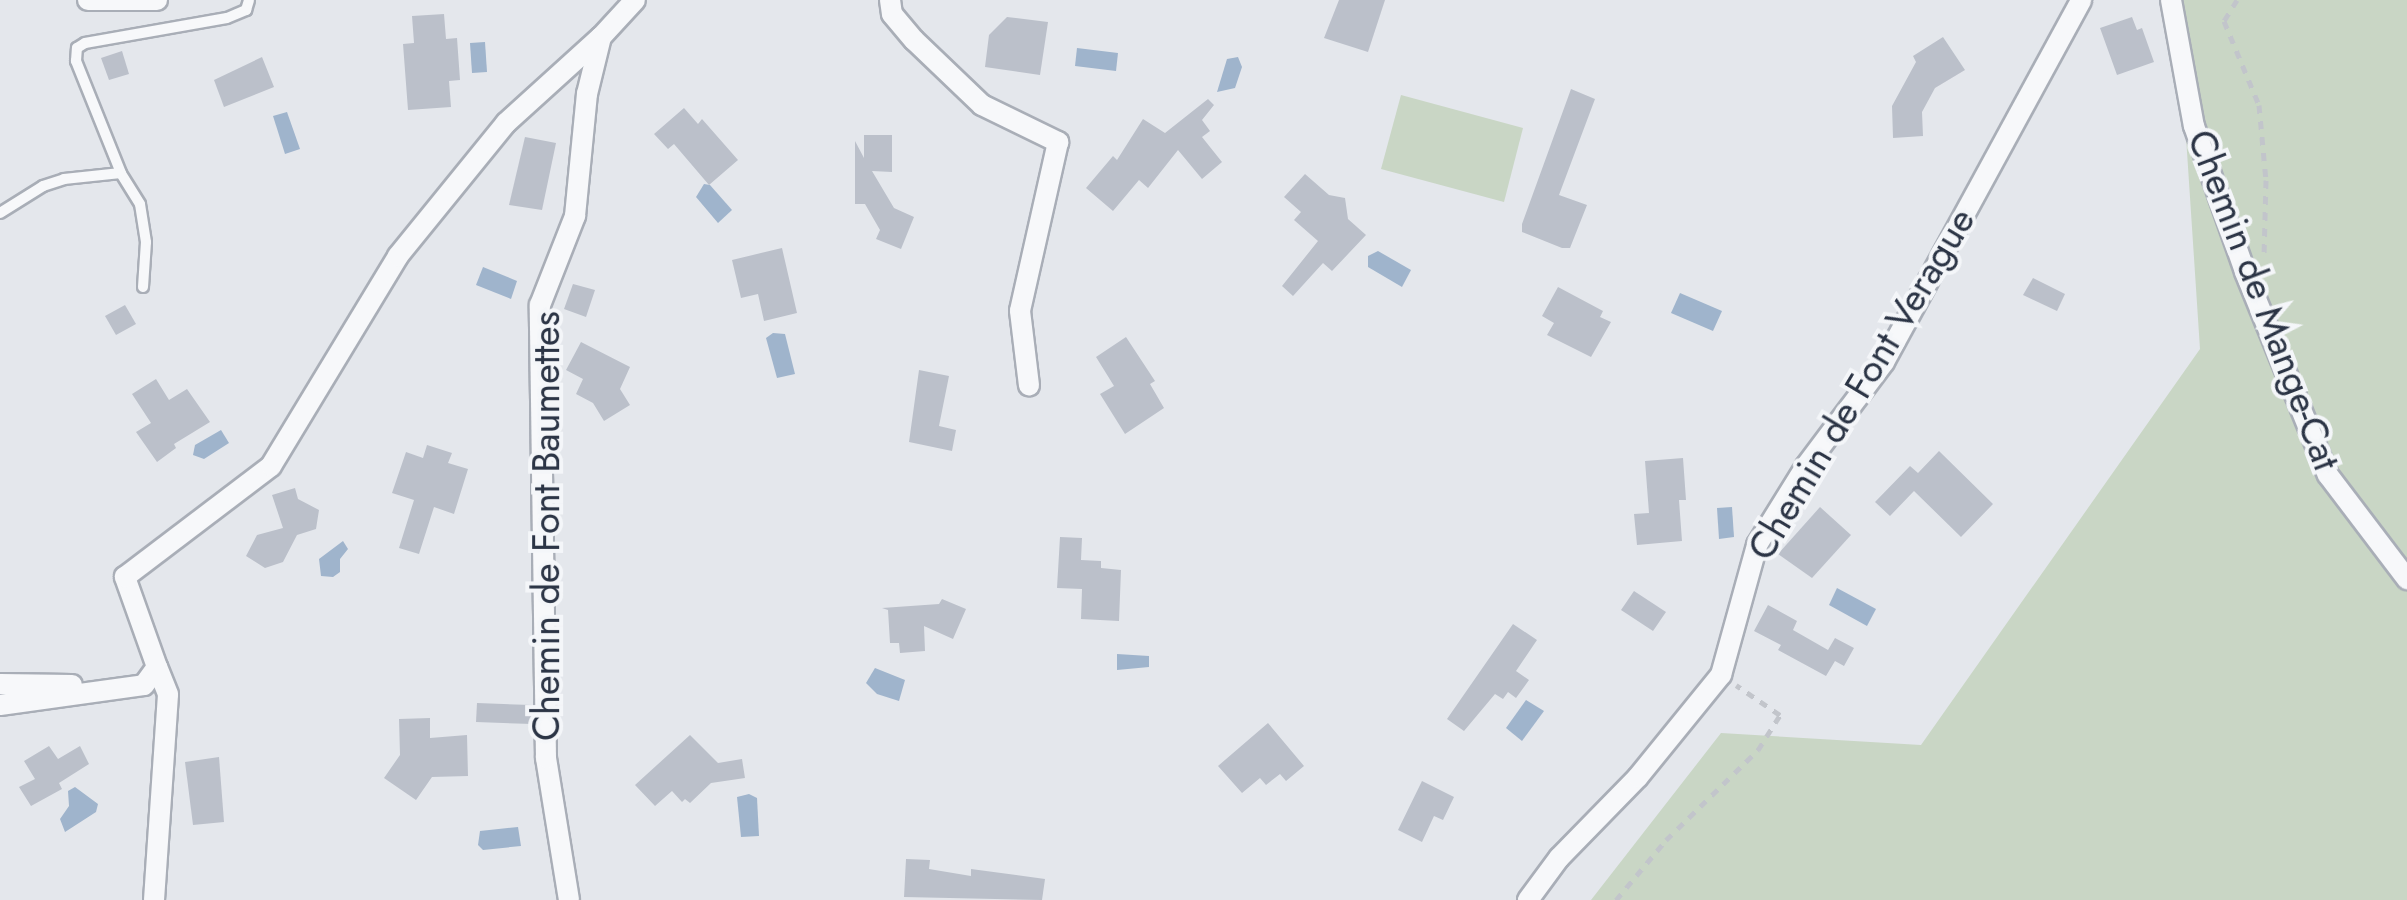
<!DOCTYPE html>
<html>
<head>
<meta charset="utf-8">
<style>
  body { margin:0 }
  #map { position:relative; width:2407px; height:900px; overflow:hidden; background:#e4e7ec; font-family:Jost,sans-serif }
  div>[style] { position:absolute }
  .green>* { inset:0; background:#c9d6c5 }
  .water>* { inset:0; background:#9fb4cc }
  .building>* { inset:0; background:#bbc0ca }
  .path>* { height:5px; margin-top:-2.5px; transform-origin:0; background:repeating-linear-gradient(90deg,#c2c5cb 0 8px,transparent 0 16px) }
  .roads { filter:drop-shadow(2px 0 #a9aeb7) drop-shadow(-2px 0 #a9aeb7) drop-shadow(0 2px #a9aeb7) drop-shadow(0 -2px #a9aeb7) }
  .lane>* { height:10px; margin:-5px; padding:0 5px; transform-origin:5px; border-radius:5px; background:#f7f8fa }
  .street>* { height:20px; margin:-10px; padding:0 10px; transform-origin:10px; border-radius:10px; background:#f7f8fa }
  span { translate:-50% -50%; white-space:nowrap; text-align:center; line-height:1.15; -webkit-text-stroke:8px #f4f6f9; paint-order:stroke }
  .street-label { font-size:38px; color:#2b3445 }
</style>
</head>
<body>
<div id="map">
  <div class="green">
    <i style="clip-path:polygon(2177px 0,2407px 0,2407px 900px,1591px 900px,1721px 733px,1921px 745px,2200px 349px)"></i>
    <i style="clip-path:polygon(1401px 95px,1523px 128px,1504px 202px,1381px 169px)"></i>
  </div>
  <div class="water">
    <i style="clip-path:polygon(485px 42px,487px 72px,472px 73px,470px 43px)"></i>
    <i style="clip-path:polygon(1077px 48px,1118px 53px,1116px 71px,1075px 66px)"></i>
    <i style="clip-path:polygon(1238px 57px,1242px 67px,1235px 88px,1217px 92px,1227px 59px)"></i>
    <i style="clip-path:polygon(287px 112px,300px 149px,285px 154px,273px 116px)"></i>
    <i style="clip-path:polygon(704px 184px,710px 185px,732px 210px,718px 223px,696px 197px)"></i>
    <i style="clip-path:polygon(1378px 251px,1411px 270px,1402px 287px,1368px 267px,1368px 256px)"></i>
    <i style="clip-path:polygon(483px 267px,517px 281px,511px 299px,476px 285px)"></i>
    <i style="clip-path:polygon(1680px 293px,1722px 311px,1713px 331px,1671px 313px)"></i>
    <i style="clip-path:polygon(773px 333px,785px 334px,795px 374px,777px 378px,766px 338px)"></i>
    <i style="clip-path:polygon(221px 430px,229px 443px,204px 459px,193px 455px,195px 445px)"></i>
    <i style="clip-path:polygon(1732px 507px,1734px 537px,1719px 539px,1717px 508px)"></i>
    <i style="clip-path:polygon(343px 541px,348px 549px,340px 559px,340px 572px,333px 577px,321px 576px,319px 559px)"></i>
    <i style="clip-path:polygon(1837px 588px,1876px 609px,1867px 626px,1829px 605px)"></i>
    <i style="clip-path:polygon(1117px 654px,1149px 656px,1149px 667px,1117px 670px)"></i>
    <i style="clip-path:polygon(875px 668px,905px 680px,899px 701px,877px 694px,866px 683px)"></i>
    <i style="clip-path:polygon(1526px 700px,1544px 711px,1522px 741px,1506px 728px)"></i>
    <i style="clip-path:polygon(75px 787px,98px 804px,96px 812px,65px 832px,60px 819px,69px 806px,68px 791px)"></i>
    <i style="clip-path:polygon(749px 794px,757px 798px,759px 836px,741px 837px,737px 797px)"></i>
    <i style="clip-path:polygon(518px 827px,521px 846px,483px 850px,478px 845px,480px 831px)"></i>
  </div>
  <div class="building">
    <i style="clip-path:polygon(1339px 0,1385px 0,1368px 52px,1324px 38px)"></i>
    <i style="clip-path:polygon(444px 14px,446px 39px,457px 38px,460px 80px,449px 81px,451px 107px,408px 110px,403px 44px,414px 43px,412px 16px)"></i>
    <i style="clip-path:polygon(1007px 17px,1048px 22px,1040px 75px,985px 67px,989px 35px)"></i>
    <i style="clip-path:polygon(2132px 17px,2137px 30px,2142px 28px,2154px 62px,2117px 75px,2100px 28px)"></i>
    <i style="clip-path:polygon(1943px 37px,1965px 70px,1935px 88px,1922px 112px,1923px 136px,1893px 138px,1892px 106px,1916px 62px,1913px 56px)"></i>
    <i style="clip-path:polygon(122px 51px,129px 74px,109px 80px,101px 58px)"></i>
    <i style="clip-path:polygon(262px 57px,274px 87px,224px 107px,214px 80px)"></i>
    <i style="clip-path:polygon(1571px 89px,1595px 99px,1559px 195px,1587px 205px,1570px 248px,1562px 248px,1522px 232px,1522px 224px)"></i>
    <i style="clip-path:polygon(1208px 99px,1214px 105px,1202px 120px,1210px 131px,1202px 137px,1222px 162px,1202px 179px,1178px 150px,1148px 188px,1139px 180px,1113px 211px,1086px 188px,1113px 156px,1117px 160px,1143px 119px,1165px 133px)"></i>
    <i style="clip-path:polygon(684px 108px,698px 124px,702px 119px,738px 160px,709px 185px,674px 144px,668px 149px,654px 134px)"></i>
    <i style="clip-path:polygon(864px 135px,892px 135px,892px 172px,872px 171px,894px 208px,914px 217px,901px 249px,876px 239px,880px 230px,865px 204px,855px 204px,855px 141px,864px 158px)"></i>
    <i style="clip-path:polygon(525px 137px,556px 143px,542px 210px,509px 205px)"></i>
    <i style="clip-path:polygon(1305px 174px,1329px 195px,1345px 198px,1348px 219px,1366px 235px,1332px 271px,1323px 263px,1293px 296px,1282px 286px,1318px 241px,1294px 220px,1301px 212px,1284px 197px)"></i>
    <i style="clip-path:polygon(782px 248px,797px 313px,764px 321px,758px 294px,741px 298px,732px 260px)"></i>
    <i style="clip-path:polygon(2033px 278px,2065px 294px,2057px 311px,2023px 295px)"></i>
    <i style="clip-path:polygon(573px 284px,595px 290px,586px 317px,564px 309px)"></i>
    <i style="clip-path:polygon(1558px 287px,1603px 311px,1600px 317px,1611px 322px,1591px 357px,1547px 335px,1554px 323px,1542px 316px)"></i>
    <i style="clip-path:polygon(125px 305px,136px 324px,116px 335px,105px 316px)"></i>
    <i style="clip-path:polygon(1126px 337px,1155px 381px,1150px 384px,1164px 408px,1125px 434px,1100px 394px,1114px 386px,1096px 357px)"></i>
    <i style="clip-path:polygon(581px 342px,630px 367px,620px 389px,630px 405px,604px 421px,593px 403px,576px 394px,583px 379px,566px 370px)"></i>
    <i style="clip-path:polygon(919px 370px,949px 376px,939px 426px,956px 430px,952px 451px,909px 442px)"></i>
    <i style="clip-path:polygon(156px 379px,169px 400px,187px 389px,210px 422px,174px 444px,176px 448px,157px 462px,136px 432px,151px 423px,132px 394px)"></i>
    <i style="clip-path:polygon(427px 445px,452px 453px,448px 463px,468px 469px,454px 514px,434px 507px,419px 554px,399px 548px,414px 500px,392px 493px,406px 452px,423px 458px)"></i>
    <i style="clip-path:polygon(1939px 451px,1993px 504px,1961px 537px,1914px 491px,1890px 516px,1875px 502px,1910px 466px,1918px 473px)"></i>
    <i style="clip-path:polygon(1683px 458px,1686px 500px,1679px 500px,1682px 541px,1637px 545px,1634px 514px,1649px 513px,1645px 461px)"></i>
    <i style="clip-path:polygon(295px 488px,298px 499px,319px 510px,316px 529px,297px 535px,283px 562px,265px 568px,246px 556px,257px 535px,283px 528px,272px 495px)"></i>
    <i style="clip-path:polygon(1820px 507px,1851px 535px,1812px 578px,1778px 554px)"></i>
    <i style="clip-path:polygon(1060px 537px,1082px 538px,1081px 560px,1101px 561px,1101px 568px,1121px 570px,1119px 621px,1081px 619px,1082px 589px,1057px 588px)"></i>
    <i style="clip-path:polygon(1634px 591px,1666px 612px,1653px 631px,1621px 610px)"></i>
    <i style="clip-path:polygon(942px 599px,966px 609px,953px 639px,924px 626px,925px 651px,900px 653px,899px 643px,890px 643px,888px 610px,882px 608px,939px 604px)"></i>
    <i style="clip-path:polygon(1768px 605px,1797px 621px,1793px 630px,1828px 650px,1835px 638px,1854px 648px,1844px 666px,1835px 661px,1826px 676px,1778px 650px,1781px 645px,1754px 631px)"></i>
    <i style="clip-path:polygon(1513px 624px,1537px 640px,1516px 671px,1529px 680px,1516px 698px,1508px 692px,1503px 699px,1495px 694px,1464px 731px,1447px 719px)"></i>
    <i style="clip-path:polygon(477px 703px,532px 705px,532px 724px,476px 722px)"></i>
    <i style="clip-path:polygon(430px 718px,430px 738px,467px 735px,468px 776px,432px 777px,416px 800px,384px 778px,400px 755px,399px 719px)"></i>
    <i style="clip-path:polygon(1268px 723px,1304px 766px,1286px 781px,1280px 774px,1266px 785px,1260px 778px,1242px 793px,1218px 766px)"></i>
    <i style="clip-path:polygon(690px 735px,718px 763px,742px 759px,745px 778px,711px 783px,690px 803px,685px 799px,682px 802px,672px 791px,655px 806px,635px 785px)"></i>
    <i style="clip-path:polygon(49px 746px,58px 759px,80px 746px,89px 764px,59px 783px,62px 789px,31px 806px,19px 787px,35px 779px,24px 761px)"></i>
    <i style="clip-path:polygon(219px 757px,224px 822px,193px 825px,185px 762px)"></i>
    <i style="clip-path:polygon(1422px 781px,1454px 797px,1443px 820px,1434px 816px,1422px 842px,1398px 830px)"></i>
    <i style="clip-path:polygon(906px 859px,930px 860px,929px 869px,971px 876px,971px 869px,1045px 879px,1042px 900px,904px 897px)"></i>
  </div>
  <div class="path">
    <i style="left:2237px;top:0;width:25px;rotate:122deg"></i>
    <i style="left:2224px;top:21px;width:91px;rotate:67.4deg"></i>
    <i style="left:2259px;top:105px;width:75px;rotate:84.7deg"></i>
    <i style="left:2266px;top:180px;width:76px;rotate:91.5deg"></i>
    <i style="left:1616px;top:900px;width:78px;rotate:-50.2deg"></i>
    <i style="left:1666px;top:840px;width:129px;rotate:-44.4deg"></i>
    <i style="left:1758px;top:750px;width:41px;rotate:-57.8deg"></i>
    <i style="left:1780px;top:715px;width:53px;rotate:-145.7deg"></i>
  </div>
  <div class="roads">
    <div class="lane">
      <i style="left:0;top:213px;width:51px;rotate:-32.1deg"></i>
      <i style="left:43px;top:186px;width:22px;rotate:-18deg"></i>
      <i style="left:64px;top:179px;width:57px;rotate:-6deg"></i>
      <i style="left:143px;top:287px;width:45px;rotate:-86.2deg"></i>
      <i style="left:146px;top:242px;width:38px;rotate:-99deg"></i>
      <i style="left:140px;top:204px;width:36px;rotate:-122deg"></i>
      <i style="left:121px;top:173px;width:121px;rotate:-111.9deg"></i>
      <i style="left:76px;top:61px;width:13px;rotate:-86deg"></i>
      <i style="left:77px;top:48px;width:9px;rotate:-32deg"></i>
      <i style="left:85px;top:43px;width:144px;rotate:-10deg"></i>
      <i style="left:227px;top:18px;width:21px;rotate:-23deg"></i>
      <i style="left:246px;top:10px;width:10px;rotate:-73deg"></i>
    </div>
    <div class="street">
      <i style="left:88px;top:0;width:69px"></i>
      <i style="left:890px;top:0;width:14px;rotate:82deg"></i>
      <i style="left:892px;top:14px;width:34px;rotate:50deg"></i>
      <i style="left:914px;top:40px;width:94px;rotate:43.7deg"></i>
      <i style="left:982px;top:105px;width:85px;rotate:26deg"></i>
      <i style="left:1058px;top:142px;width:173px;rotate:102.7deg"></i>
      <i style="left:1020px;top:311px;width:75px;rotate:83.1deg"></i>
      <i style="left:2171px;top:0;width:128px;rotate:79.7deg"></i>
      <i style="left:2194px;top:126px;width:155px;rotate:70.7deg"></i>
      <i style="left:2245px;top:272px;width:219px;rotate:67.8deg"></i>
      <i style="left:2328px;top:475px;width:131px;rotate:52.8deg"></i>
      <i style="left:0;top:684px;width:72px;rotate:0.8deg"></i>
      <i style="left:0;top:705px;width:145px;rotate:-7.9deg"></i>
      <i style="left:144px;top:685px;width:22px;rotate:-54deg"></i>
      <i style="left:157px;top:667px;width:96px;rotate:-109.6deg"></i>
      <i style="left:125px;top:577px;width:183px;rotate:-37.2deg"></i>
      <i style="left:271px;top:466px;width:245px;rotate:-58.8deg"></i>
      <i style="left:398px;top:256px;width:171px;rotate:-50.9deg"></i>
      <i style="left:506px;top:123px;width:128px;rotate:-42.2deg"></i>
      <i style="left:601px;top:37px;width:50px;rotate:-47.4deg"></i>
      <i style="left:154px;top:900px;width:206px;rotate:-86.1deg"></i>
      <i style="left:168px;top:694px;width:29px;rotate:-112deg"></i>
      <i style="left:569px;top:900px;width:144px;rotate:-99.2deg"></i>
      <i style="left:546px;top:758px;width:453px;rotate:-90.8deg"></i>
      <i style="left:540px;top:305px;width:96px;rotate:-68.5deg"></i>
      <i style="left:575px;top:216px;width:123px;rotate:-84.4deg"></i>
      <i style="left:587px;top:94px;width:59px;rotate:-76.2deg"></i>
      <i style="left:1528px;top:900px;width:52px;rotate:-53.6deg"></i>
      <i style="left:1559px;top:858px;width:113px;rotate:-45.7deg"></i>
      <i style="left:1638px;top:777px;width:132px;rotate:-50.9deg"></i>
      <i style="left:1721px;top:675px;width:135px;rotate:-74.5deg"></i>
      <i style="left:1757px;top:545px;width:93px;rotate:-58.2deg"></i>
      <i style="left:1806px;top:466px;width:130px;rotate:-53.1deg"></i>
      <i style="left:1884px;top:362px;width:412px;rotate:-61.4deg"></i>
    </div>
  </div>
  <div class="street-label">
    <span style="left:2264px;top:300px;rotate:69deg">Chemin de Mange-Cat</span>
    <span style="left:1861px;top:384px;rotate:-59deg">Chemin de Font Verague</span>
    <span style="left:546px;top:526px;rotate:-90deg">Chemin de Font Baumettes</span>
  </div>
</div>
</body>
</html>
